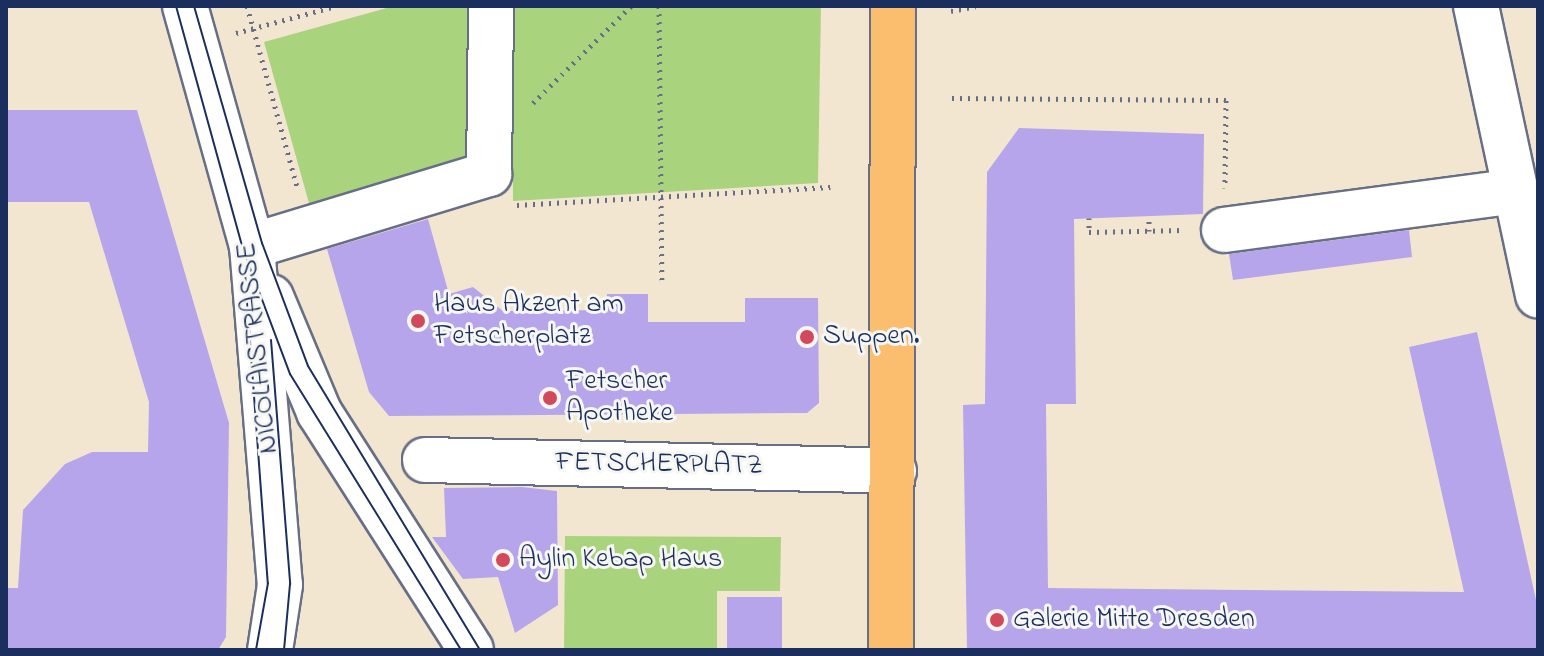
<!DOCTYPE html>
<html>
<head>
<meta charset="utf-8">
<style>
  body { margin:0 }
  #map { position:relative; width:1544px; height:656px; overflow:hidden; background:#f3e6d1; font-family:"Indie Flower",sans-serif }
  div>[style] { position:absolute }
  .green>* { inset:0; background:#aad37e }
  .building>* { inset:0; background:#b6a5eb }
  .path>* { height:5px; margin-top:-2.5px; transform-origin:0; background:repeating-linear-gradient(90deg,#676f86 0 2px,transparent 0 8px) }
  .roads { filter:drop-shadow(2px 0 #676f86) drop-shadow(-2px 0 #676f86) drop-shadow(0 2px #676f86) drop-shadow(0 -2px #676f86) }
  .minor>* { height:44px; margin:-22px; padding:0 22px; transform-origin:22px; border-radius:22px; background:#fff }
  .major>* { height:44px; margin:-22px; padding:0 22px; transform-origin:22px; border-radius:22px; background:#fabe6e }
  .tram>* { height:2px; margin:-1px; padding:0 1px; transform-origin:1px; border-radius:1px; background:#1b2f5e }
  .dots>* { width:22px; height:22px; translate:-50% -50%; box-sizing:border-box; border:4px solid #f6f6f2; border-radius:50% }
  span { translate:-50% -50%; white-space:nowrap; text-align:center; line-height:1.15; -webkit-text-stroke:6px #f6f6f2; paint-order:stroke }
  .poi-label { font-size:28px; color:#1b2f5e }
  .left { translate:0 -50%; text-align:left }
  .street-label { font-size:28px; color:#1b2f5e }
  .frame { position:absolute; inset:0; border:8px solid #1b2f5e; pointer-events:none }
</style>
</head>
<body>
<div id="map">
  <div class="green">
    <i style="clip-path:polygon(394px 6px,472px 6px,466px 164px,312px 214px,264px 42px)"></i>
    <i style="clip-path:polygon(512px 6px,821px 6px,818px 183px,513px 201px)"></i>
    <i style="clip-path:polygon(565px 536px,781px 537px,780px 591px,717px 591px,717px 650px,564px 650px)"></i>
  </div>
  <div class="building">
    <i style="clip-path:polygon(6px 110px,137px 110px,229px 423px,226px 637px,218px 650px,6px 650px,6px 588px,18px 588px,23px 510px,65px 464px,92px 452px,148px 452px,149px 402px,89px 202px,6px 202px)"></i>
    <i style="clip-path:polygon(1019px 128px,1204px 134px,1203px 214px,1074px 219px,1076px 404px,1046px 404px,1048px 588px,1464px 592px,1409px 347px,1477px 332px,1538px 609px,1538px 650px,967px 650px,963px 405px,985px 404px,987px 172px)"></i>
    <i style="clip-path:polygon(428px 219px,449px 294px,473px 287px,503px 311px,606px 310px,607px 294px,648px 294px,648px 322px,745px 322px,745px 298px,818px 298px,819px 403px,807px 413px,389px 416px,369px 392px,327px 249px)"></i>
    <i style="clip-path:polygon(1409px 230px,1412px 257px,1233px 280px,1229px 254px)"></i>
    <i style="clip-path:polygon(522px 487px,557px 491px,558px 605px,515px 633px,498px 577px,463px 579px,432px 537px,446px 537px,444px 488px)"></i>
    <i style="clip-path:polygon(727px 597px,782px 597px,782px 650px,727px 650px)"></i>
  </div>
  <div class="path">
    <i style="left:247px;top:6px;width:191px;rotate:74.5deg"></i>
    <i style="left:659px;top:6px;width:274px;rotate:89.4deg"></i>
    <i style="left:951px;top:11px;width:25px;rotate:-11deg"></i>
    <i style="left:236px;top:33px;width:104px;rotate:-15.1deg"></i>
    <i style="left:952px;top:98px;width:274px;rotate:0.4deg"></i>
    <i style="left:1226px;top:100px;width:88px;rotate:90.7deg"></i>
    <i style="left:533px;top:103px;width:138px;rotate:-44.7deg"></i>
    <i style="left:517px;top:205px;width:314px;rotate:-3.3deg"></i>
    <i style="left:1089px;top:218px;width:14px;rotate:90deg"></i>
    <i style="left:1089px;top:232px;width:95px;rotate:-1.2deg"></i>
    <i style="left:1149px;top:231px;width:15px;rotate:-90deg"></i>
  </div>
  <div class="roads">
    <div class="minor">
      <i style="left:185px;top:6px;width:249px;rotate:74.4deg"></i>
      <i style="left:252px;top:246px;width:340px;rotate:85.3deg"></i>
      <i style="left:280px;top:585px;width:66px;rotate:98.7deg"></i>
      <i style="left:1476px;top:6px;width:296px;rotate:77.9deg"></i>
      <i style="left:1224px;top:230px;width:294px;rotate:-7.6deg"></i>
      <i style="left:252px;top:246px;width:248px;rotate:-16.9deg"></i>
      <i style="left:489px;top:174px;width:168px;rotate:-89.3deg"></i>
      <i style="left:271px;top:297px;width:125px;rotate:67.3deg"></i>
      <i style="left:319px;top:412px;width:282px;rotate:57.4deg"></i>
      <i style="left:425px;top:460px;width:469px;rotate:1.3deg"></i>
    </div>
    <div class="major">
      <i style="left:891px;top:650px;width:644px;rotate:-89.82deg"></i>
    </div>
  </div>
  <div class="tram">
    <i style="left:176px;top:6px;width:252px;rotate:74.6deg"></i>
    <i style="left:243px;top:249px;width:134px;rotate:69.4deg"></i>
    <i style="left:290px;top:374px;width:325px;rotate:58.2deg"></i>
    <i style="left:194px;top:6px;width:247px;rotate:74deg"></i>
    <i style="left:262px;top:243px;width:131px;rotate:69.5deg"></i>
    <i style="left:308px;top:366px;width:332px;rotate:58.8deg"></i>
    <i style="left:245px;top:273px;width:311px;rotate:85.8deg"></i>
    <i style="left:268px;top:583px;width:68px;rotate:100.2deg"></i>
    <i style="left:271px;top:340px;width:245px;rotate:85.5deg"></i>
    <i style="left:290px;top:584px;width:66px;rotate:95.2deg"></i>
  </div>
  <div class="dots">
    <i style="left:418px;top:321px;background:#d1495b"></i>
    <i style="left:807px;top:337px;background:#d1495b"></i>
    <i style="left:550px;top:398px;background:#d1495b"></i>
    <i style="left:503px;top:560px;background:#d1495b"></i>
    <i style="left:997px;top:620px;background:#d1495b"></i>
  </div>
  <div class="poi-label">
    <span class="left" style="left:434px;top:321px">Haus Akzent am<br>Fetscherplatz</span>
    <span class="left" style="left:823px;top:337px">Suppen.</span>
    <span class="left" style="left:566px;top:398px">Fetscher<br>Apotheke</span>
    <span class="left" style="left:519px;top:560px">Aylin Kebap Haus</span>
    <span class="left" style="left:1013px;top:620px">Galerie Mitte Dresden</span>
  </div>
  <div class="street-label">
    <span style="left:259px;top:348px;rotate:-96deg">NICOLAISTRASSE</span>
    <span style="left:659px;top:465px;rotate:1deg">FETSCHERPLATZ</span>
  </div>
  <div class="frame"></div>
</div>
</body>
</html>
